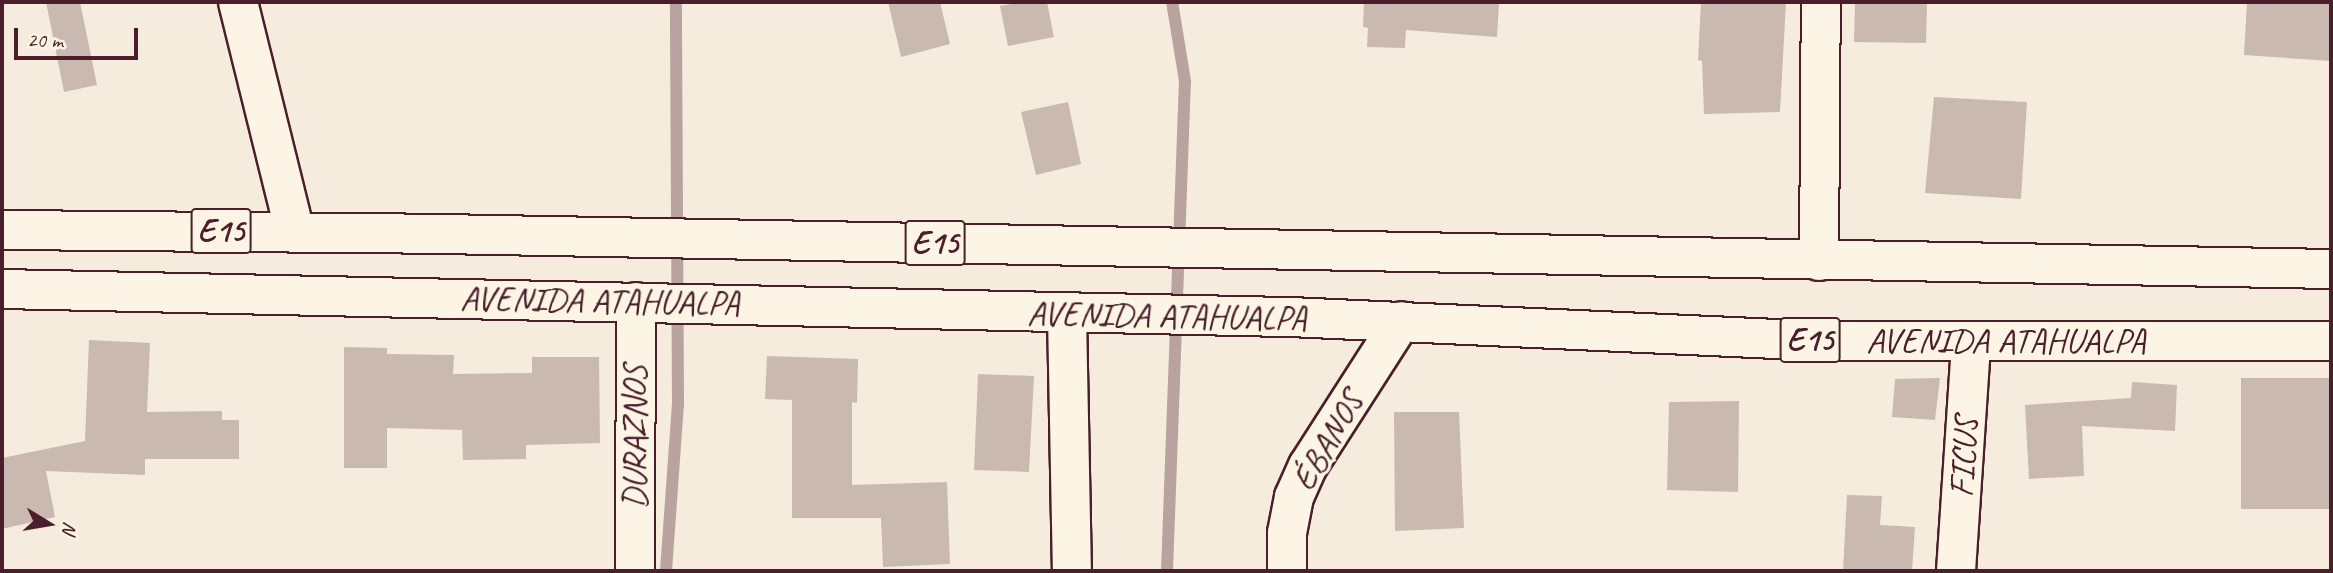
<!DOCTYPE html>
<html>
<head>
<meta charset="utf-8">
<style>
  body { margin:0 }
  #map { position:relative; width:2333px; height:573px; overflow:hidden; background:#f5ecde; font-family:Caveat,sans-serif }
  div>[style] { position:absolute }
  .stream>* { height:12px; margin:-6px; padding:0 6px; transform-origin:6px; border-radius:6px; background:#b8a39e }
  .building>* { inset:0; background:#cab9b1 }
  .roads { filter:drop-shadow(2px 0 #4a1f2b) drop-shadow(-2px 0 #4a1f2b) drop-shadow(0 2px #4a1f2b) drop-shadow(0 -2px #4a1f2b) }
  .street>* { height:38px; margin:-19px; padding:0 19px; transform-origin:19px; border-radius:19px; background:#fcf5e5 }
  .highway>* { height:38px; margin:-19px; padding:0 19px; transform-origin:19px; border-radius:19px; background:#fcf5e5 }
  span { translate:-50% -50%; white-space:nowrap; text-align:center; line-height:1.15; -webkit-text-stroke:6px #fcf5e5; paint-order:stroke }
  .shield-label span { padding:2px 5px; background:#fcf5e5; border:2px solid; border-radius:5px; -webkit-text-stroke-width:0 }
  .shield-label { font-size:33px; color:#4a1f2b; font-weight:700 }
  .street-label { font-size:35px; color:#4a1f2b }
  .frame { position:absolute; inset:0; border:4px solid #4a1f2b; pointer-events:none }
  .north { position:absolute; left:14px; top:489px; width:70px; height:70px; -webkit-text-stroke:5px #fcf5e5; paint-order:stroke; rotate:101deg; font-size:19px; font-weight:700; line-height:28px; text-align:center; color:#4a1f2b }
  .north::after { content:''; display:block; margin:auto; width:24px; height:32px; background:#4a1f2b; clip-path:polygon(50% 0,100% 100%,50% 72%,0 100%) }
  .scale { position:absolute; left:14px; top:28px; width:124px; height:32px; box-sizing:border-box; border:4px solid #4a1f2b; border-top:0; padding-left:9px; font-size:21px; line-height:24px; white-space:nowrap; color:#4a1f2b; -webkit-text-stroke:5px #fcf5e5; paint-order:stroke }
</style>
</head>
<body>
<div id="map">
  <div class="stream">
    <i style="left:666px;top:571px;width:166px;rotate:-85.9deg"></i>
    <i style="left:678px;top:405px;width:403px;rotate:-90.3deg"></i>
    <i style="left:1167px;top:571px;width:490px;rotate:-87.9deg"></i>
    <i style="left:1185px;top:81px;width:80px;rotate:-99.3deg"></i>
  </div>
  <div class="building">
    <i style="clip-path:polygon(46px 2px,80px 2px,97px 85px,64px 92px)"></i>
    <i style="clip-path:polygon(888px 2px,940px 2px,950px 44px,901px 57px)"></i>
    <i style="clip-path:polygon(1023px 2px,1047px 2px,1054px 37px,1008px 46px,1000px 6px)"></i>
    <i style="clip-path:polygon(1364px 2px,1499px 2px,1497px 37px,1406px 30px,1405px 48px,1367px 47px,1368px 28px,1363px 27px)"></i>
    <i style="clip-path:polygon(1701px 2px,1786px 2px,1780px 112px,1704px 114px,1702px 61px,1698px 60px)"></i>
    <i style="clip-path:polygon(1855px 2px,1927px 2px,1926px 43px,1854px 42px)"></i>
    <i style="clip-path:polygon(2247px 2px,2331px 2px,2331px 61px,2244px 55px)"></i>
    <i style="clip-path:polygon(1934px 97px,2027px 102px,2021px 199px,1925px 193px)"></i>
    <i style="clip-path:polygon(1068px 102px,1081px 164px,1036px 175px,1021px 112px)"></i>
    <i style="clip-path:polygon(89px 340px,150px 343px,147px 412px,222px 411px,222px 420px,239px 420px,239px 459px,145px 459px,145px 475px,46px 471px,55px 517px,2px 529px,2px 458px,85px 441px)"></i>
    <i style="clip-path:polygon(344px 347px,387px 348px,387px 354px,454px 355px,453px 374px,532px 373px,532px 357px,599px 357px,600px 443px,526px 445px,526px 459px,463px 460px,462px 430px,387px 428px,387px 468px,344px 468px)"></i>
    <i style="clip-path:polygon(767px 356px,858px 359px,857px 403px,852px 402px,852px 485px,947px 482px,950px 564px,883px 567px,881px 518px,792px 518px,792px 400px,765px 399px)"></i>
    <i style="clip-path:polygon(978px 374px,1034px 376px,1029px 472px,974px 470px)"></i>
    <i style="clip-path:polygon(1940px 378px,1935px 420px,1892px 417px,1895px 379px)"></i>
    <i style="clip-path:polygon(2241px 378px,2331px 378px,2331px 509px,2241px 509px)"></i>
    <i style="clip-path:polygon(2132px 382px,2177px 385px,2175px 431px,2082px 426px,2084px 476px,2029px 479px,2025px 405px,2131px 398px)"></i>
    <i style="clip-path:polygon(1739px 401px,1738px 492px,1667px 490px,1669px 402px)"></i>
    <i style="clip-path:polygon(1394px 412px,1459px 412px,1464px 528px,1395px 531px)"></i>
    <i style="clip-path:polygon(1847px 495px,1882px 496px,1880px 525px,1915px 527px,1912px 571px,1843px 571px)"></i>
  </div>
  <div class="roads">
    <div class="street">
      <i style="left:238px;top:2px;width:237px;rotate:76.1deg"></i>
      <i style="left:1819px;top:261px;width:259px;rotate:-89.6deg"></i>
      <i style="left:1067px;top:315px;width:256px;rotate:88.9deg"></i>
      <i style="left:635px;top:571px;width:269px;rotate:-89.8deg"></i>
      <i style="left:1287px;top:571px;width:38px;rotate:-90deg"></i>
      <i style="left:1287px;top:533px;width:37px;rotate:-79deg"></i>
      <i style="left:1294px;top:497px;width:34px;rotate:-66deg"></i>
      <i style="left:1308px;top:466px;width:172px;rotate:-57.3deg"></i>
      <i style="left:1956px;top:571px;width:228px;rotate:-86.2deg"></i>
    </div>
    <div class="highway">
      <i style="left:2px;top:230px;width:438px;rotate:0.5deg"></i>
      <i style="left:440px;top:234px;width:1891px;rotate:1.06deg"></i>
      <i style="left:2px;top:289px;width:1288px;rotate:1.25deg"></i>
      <i style="left:1290px;top:317px;width:531px;rotate:2.59deg"></i>
      <i style="left:1820px;top:341px;width:511px"></i>
    </div>
  </div>
  <div class="shield-label">
    <span style="left:221px;top:231px">E15</span>
    <span style="left:935px;top:243px">E15</span>
    <span style="left:1810px;top:340px">E15</span>
  </div>
  <div class="street-label">
    <span style="left:600px;top:301px;rotate:1deg">AVENIDA ATAHUALPA</span>
    <span style="left:1167px;top:316px;rotate:1deg">AVENIDA ATAHUALPA</span>
    <span style="left:2006px;top:341px">AVENIDA ATAHUALPA</span>
    <span style="left:635px;top:437px;rotate:-90deg">DURAZNOS</span>
    <span style="left:1328px;top:441px;rotate:-60deg">ÉBANOS</span>
    <span style="left:1964px;top:457px;rotate:-86deg">FICUS</span>
  </div>
  <div class="frame"></div>
  <div class="north">N</div>
  <div class="scale">20 m</div>
</div>
</body>
</html>
